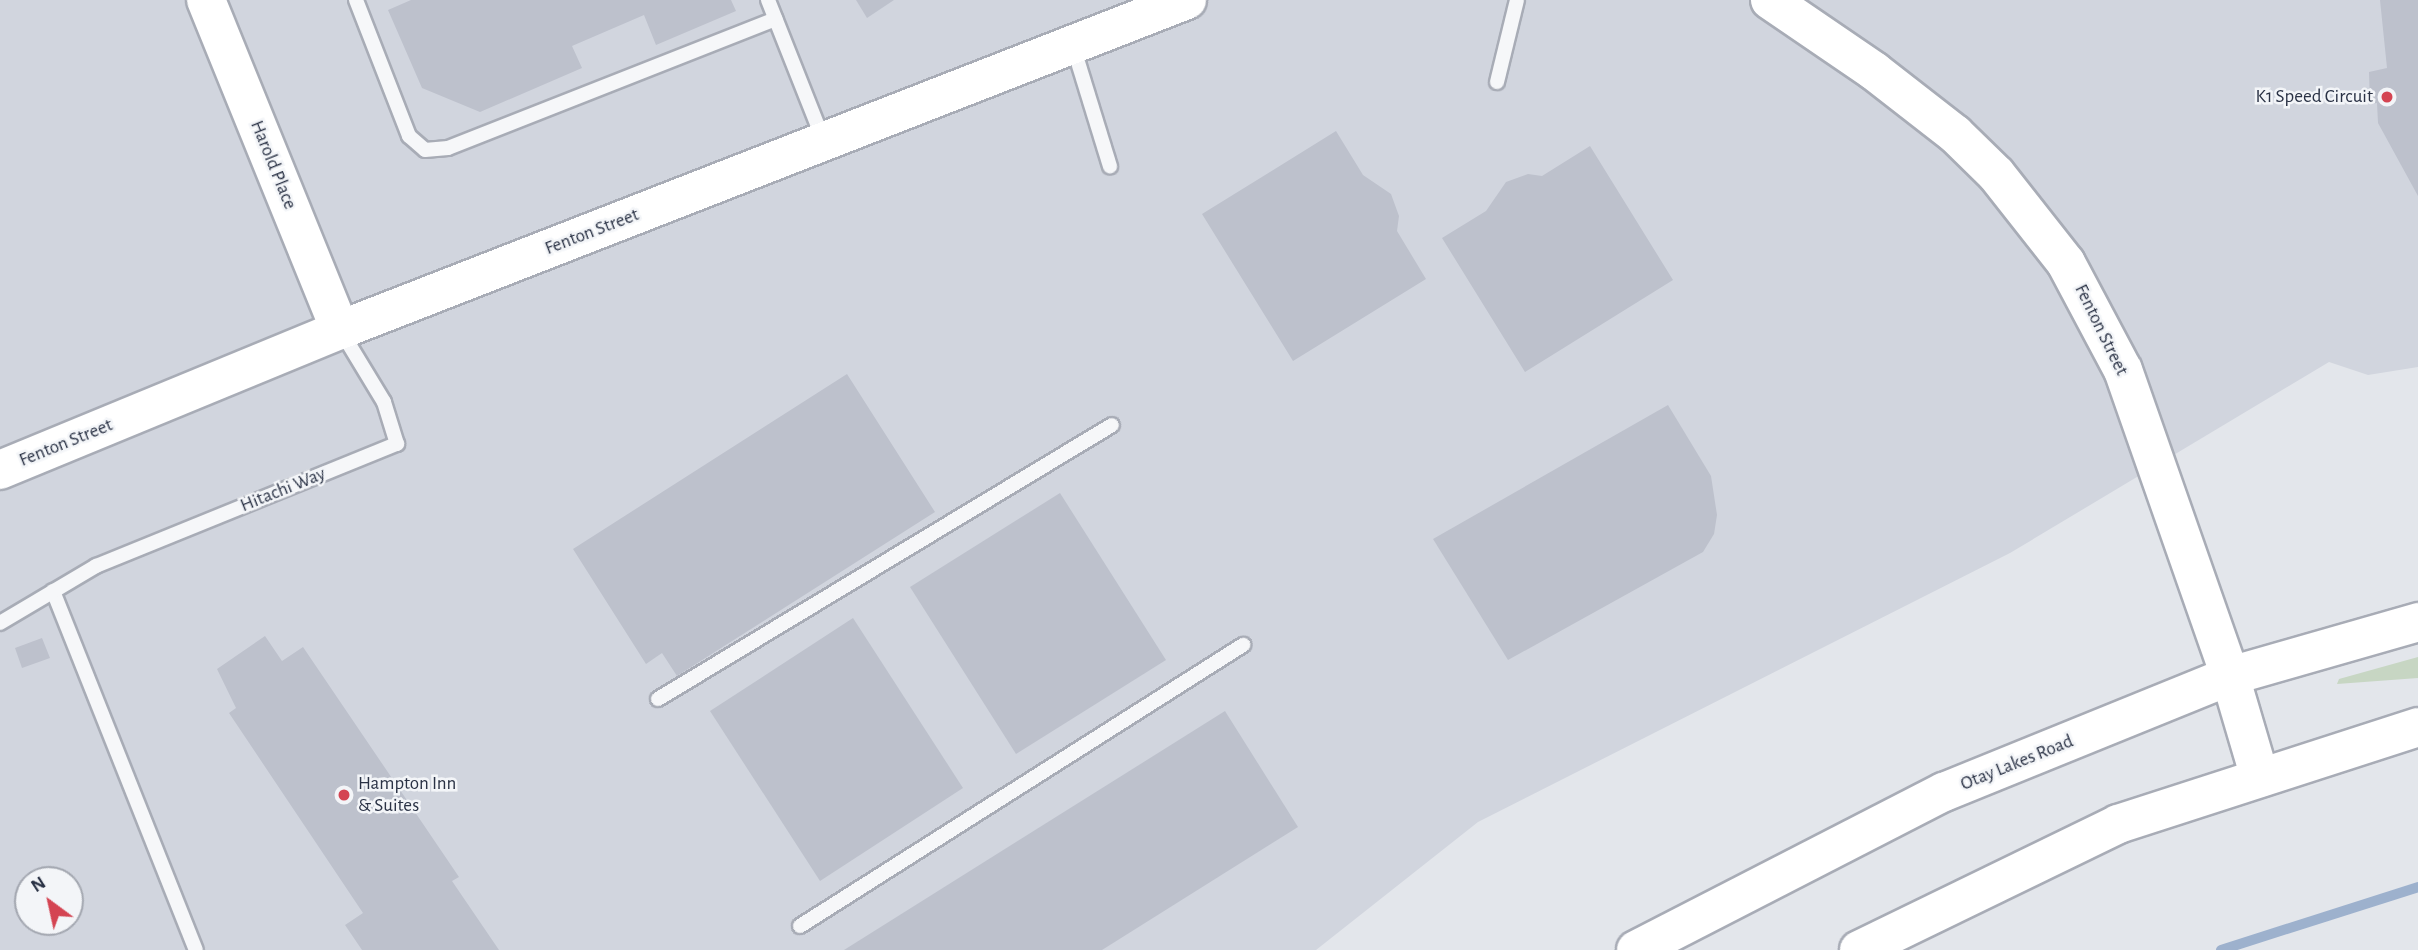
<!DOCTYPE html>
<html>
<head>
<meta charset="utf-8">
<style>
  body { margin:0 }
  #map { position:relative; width:2418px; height:950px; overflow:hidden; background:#e3e6eb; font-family:"Alegreya Sans",sans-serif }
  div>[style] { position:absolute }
  .built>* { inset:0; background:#d1d5de }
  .green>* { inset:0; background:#c7d6c3 }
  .stream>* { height:10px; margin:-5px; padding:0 5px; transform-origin:5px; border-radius:5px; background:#9db1cd }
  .building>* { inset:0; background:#bdc1cc }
  .roads { filter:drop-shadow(2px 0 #a8acb6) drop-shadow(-2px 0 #a8acb6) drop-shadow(0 2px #a8acb6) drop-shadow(0 -2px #a8acb6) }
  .lane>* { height:14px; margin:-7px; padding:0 7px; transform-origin:7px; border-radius:7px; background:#f6f7f9 }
  .secondary>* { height:38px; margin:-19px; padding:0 19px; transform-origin:19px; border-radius:19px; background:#fff }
  .primary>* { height:38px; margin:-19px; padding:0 19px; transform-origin:19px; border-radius:19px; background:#fff }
  .dots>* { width:19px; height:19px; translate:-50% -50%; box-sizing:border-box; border:4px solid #f3f5f8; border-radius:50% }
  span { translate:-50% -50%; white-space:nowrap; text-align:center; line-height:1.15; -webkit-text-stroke:5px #f3f5f8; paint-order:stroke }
  .poi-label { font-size:19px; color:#2a3245 }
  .right { translate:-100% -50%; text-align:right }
  .left { translate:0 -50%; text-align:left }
  .street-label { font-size:19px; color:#2a3245 }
  .north { position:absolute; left:14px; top:866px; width:70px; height:70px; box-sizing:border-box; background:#f3f5f8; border:2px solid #a3a7b0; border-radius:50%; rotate:327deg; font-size:19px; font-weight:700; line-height:28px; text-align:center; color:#2a3245 }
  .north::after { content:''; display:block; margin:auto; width:24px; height:32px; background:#d44452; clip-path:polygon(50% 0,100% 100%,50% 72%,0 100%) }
</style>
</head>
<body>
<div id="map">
  <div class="built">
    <i style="clip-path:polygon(evenodd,0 0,2418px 0,2418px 367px,2368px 375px,2329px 362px,2010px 553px,1478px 822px,1316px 950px,0 950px,0 0,28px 880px,70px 880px,70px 922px,28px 922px,28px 880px)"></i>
  </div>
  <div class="green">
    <i style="clip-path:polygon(2418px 657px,2418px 678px,2337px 684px,2339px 679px)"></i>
  </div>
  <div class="stream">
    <i style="left:2221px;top:950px;width:207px;rotate:-17.7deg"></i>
  </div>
  <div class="building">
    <i style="clip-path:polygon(411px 0,731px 0,736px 11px,656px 45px,644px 15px,572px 46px,582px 68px,480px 112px,422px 88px,388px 10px)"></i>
    <i style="clip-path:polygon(856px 0,894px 0,867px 18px)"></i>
    <i style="clip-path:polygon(2380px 0,2418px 0,2418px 196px,2378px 123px,2377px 103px,2370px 104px,2369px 72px,2387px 68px)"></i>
    <i style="clip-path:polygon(1336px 131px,1363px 175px,1391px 194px,1399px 216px,1397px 231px,1426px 279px,1293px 361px,1202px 214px)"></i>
    <i style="clip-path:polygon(1590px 146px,1673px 280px,1525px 372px,1442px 238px,1486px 211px,1506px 182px,1528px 174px,1542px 176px)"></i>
    <i style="clip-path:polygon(847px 374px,935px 512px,677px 676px,662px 653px,646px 664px,573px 549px)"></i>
    <i style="clip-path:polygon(1668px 405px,1711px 476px,1717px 515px,1714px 534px,1703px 552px,1508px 660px,1433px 539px)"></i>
    <i style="clip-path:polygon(1060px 493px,1166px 660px,1016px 754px,910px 587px)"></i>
    <i style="clip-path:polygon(853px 618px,963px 788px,820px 881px,710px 711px)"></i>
    <i style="clip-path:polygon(265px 636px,282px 661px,303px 647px,459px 877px,452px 881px,499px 950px,362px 950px,345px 925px,363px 913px,229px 713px,236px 708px,217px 669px)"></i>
    <i style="clip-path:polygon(42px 638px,50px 658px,22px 668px,15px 648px)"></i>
    <i style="clip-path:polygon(1225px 711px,1298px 827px,1102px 950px,844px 950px)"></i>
  </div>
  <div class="roads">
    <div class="lane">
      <i style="left:356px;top:0;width:146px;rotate:68.7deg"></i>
      <i style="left:409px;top:136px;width:21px;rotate:41deg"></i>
      <i style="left:425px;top:150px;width:23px;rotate:-5deg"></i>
      <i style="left:448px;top:148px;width:352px;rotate:-21.5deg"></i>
      <i style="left:768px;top:0;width:149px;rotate:68.4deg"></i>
      <i style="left:1073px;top:46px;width:126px;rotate:72.9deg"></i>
      <i style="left:1497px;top:82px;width:84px;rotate:-76.3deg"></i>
      <i style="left:53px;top:591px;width:386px;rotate:68.3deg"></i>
      <i style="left:0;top:623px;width:112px;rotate:-30.7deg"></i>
      <i style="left:96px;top:566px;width:325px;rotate:-22.1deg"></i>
      <i style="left:397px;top:444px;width:44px;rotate:-107.2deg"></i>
      <i style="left:384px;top:402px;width:83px;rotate:-121.2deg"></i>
      <i style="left:658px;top:699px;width:530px;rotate:-31.11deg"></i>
      <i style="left:800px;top:926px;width:525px;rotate:-32.39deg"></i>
    </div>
    <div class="secondary">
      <i style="left:206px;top:0;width:356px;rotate:67.9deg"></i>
      <i style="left:1770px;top:0;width:126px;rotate:34.3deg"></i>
      <i style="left:1874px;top:71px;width:103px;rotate:37.9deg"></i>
      <i style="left:1955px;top:134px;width:57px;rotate:44.3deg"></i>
      <i style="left:1996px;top:174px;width:113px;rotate:51.8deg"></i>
      <i style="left:2066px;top:263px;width:121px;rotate:62deg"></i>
      <i style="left:2123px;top:370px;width:324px;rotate:70.7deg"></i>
      <i style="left:2230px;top:676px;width:106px;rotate:73.6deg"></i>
      <i style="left:0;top:470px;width:368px;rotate:-22.4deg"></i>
      <i style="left:340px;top:330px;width:909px;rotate:-21.29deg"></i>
    </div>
    <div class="primary">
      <i style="left:1636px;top:950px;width:346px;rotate:-27.2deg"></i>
      <i style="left:1944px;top:792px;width:309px;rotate:-22.1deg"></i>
      <i style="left:2230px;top:676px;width:196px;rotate:-16deg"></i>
      <i style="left:1859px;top:950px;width:288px;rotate:-25.9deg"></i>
      <i style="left:2118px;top:824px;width:315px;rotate:-17.9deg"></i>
    </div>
  </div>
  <div class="dots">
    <i style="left:2387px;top:97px;background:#d44452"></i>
    <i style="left:344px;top:795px;background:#d44452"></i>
  </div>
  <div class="poi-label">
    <span class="right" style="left:2373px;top:97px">K1 Speed Circuit</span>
    <span class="left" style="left:358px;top:795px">Hampton Inn<br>&amp; Suites</span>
  </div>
  <div class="street-label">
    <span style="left:273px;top:165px;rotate:68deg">Harold Place</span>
    <span style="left:592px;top:232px;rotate:-21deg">Fenton Street</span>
    <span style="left:2101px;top:330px;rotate:64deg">Fenton Street</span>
    <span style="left:66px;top:443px;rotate:-22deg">Fenton Street</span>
    <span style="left:283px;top:490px;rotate:-22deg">Hitachi Way</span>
    <span style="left:2017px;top:763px;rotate:-22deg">Otay Lakes Road</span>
  </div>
  <div class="north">N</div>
</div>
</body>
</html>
